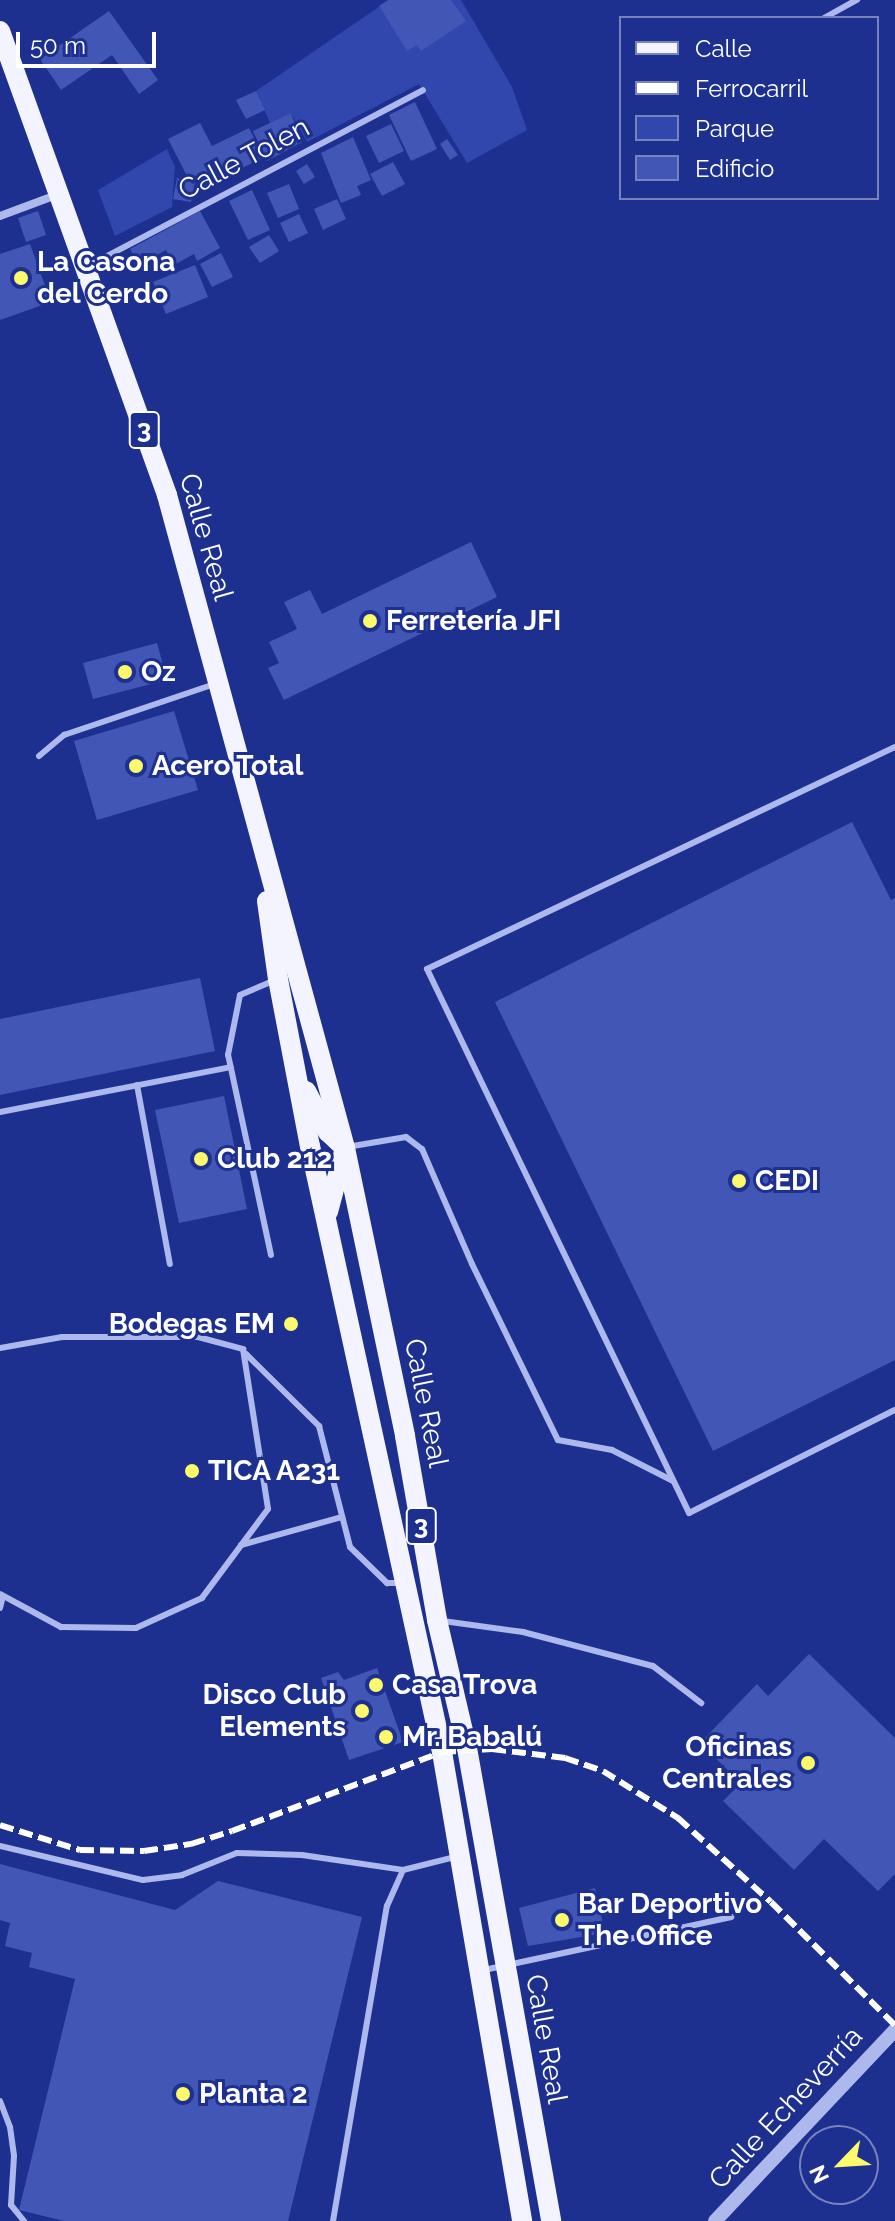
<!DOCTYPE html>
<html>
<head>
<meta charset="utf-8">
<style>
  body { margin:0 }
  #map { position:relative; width:895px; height:2221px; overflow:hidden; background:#1e308f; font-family:Raleway,sans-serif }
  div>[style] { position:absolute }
  .green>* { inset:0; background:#3147ad }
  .building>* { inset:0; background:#4256b5 }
  .service>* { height:6px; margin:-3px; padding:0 3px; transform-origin:3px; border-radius:3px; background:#adb8ed }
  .minor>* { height:8px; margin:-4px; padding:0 4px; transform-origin:4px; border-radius:4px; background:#adb8ed }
  .tertiary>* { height:14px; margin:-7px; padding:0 7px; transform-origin:7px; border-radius:7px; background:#adb8ed }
  .primary>* { height:20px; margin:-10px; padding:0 10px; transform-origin:10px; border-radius:10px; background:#f3f4ff }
  .rail>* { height:6px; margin-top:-3px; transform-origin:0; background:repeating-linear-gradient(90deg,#fff 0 14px,transparent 0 20px) }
  .dots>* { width:22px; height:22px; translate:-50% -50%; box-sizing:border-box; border:4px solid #1e308f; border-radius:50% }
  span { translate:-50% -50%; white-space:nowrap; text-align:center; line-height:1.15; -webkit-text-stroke:6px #1e308f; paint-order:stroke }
  .shield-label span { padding:2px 6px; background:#1e308f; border:2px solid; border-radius:6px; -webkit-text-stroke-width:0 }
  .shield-label { font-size:26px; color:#fff; font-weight:700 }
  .street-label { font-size:28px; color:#fff }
  .poi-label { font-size:28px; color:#fff; font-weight:700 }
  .left { translate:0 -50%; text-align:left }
  .right { translate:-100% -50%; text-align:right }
  .legend { position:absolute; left:619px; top:16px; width:260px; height:184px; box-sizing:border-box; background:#1e308f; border:2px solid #7883bc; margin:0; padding:10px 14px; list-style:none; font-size:24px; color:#fff }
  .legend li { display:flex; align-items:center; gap:16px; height:40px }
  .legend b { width:40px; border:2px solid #7883bc }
  .north { position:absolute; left:799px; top:2125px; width:80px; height:80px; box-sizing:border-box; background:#1e308f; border:2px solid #7883bc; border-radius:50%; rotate:245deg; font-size:22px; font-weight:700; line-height:32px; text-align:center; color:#fff }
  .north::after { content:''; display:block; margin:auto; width:28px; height:36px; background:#fcfa6c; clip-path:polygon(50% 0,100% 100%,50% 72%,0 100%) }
  .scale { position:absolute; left:16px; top:32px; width:140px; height:36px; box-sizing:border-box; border:4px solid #fff; border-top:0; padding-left:10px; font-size:24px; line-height:28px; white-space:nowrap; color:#fff; -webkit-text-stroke:6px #1e308f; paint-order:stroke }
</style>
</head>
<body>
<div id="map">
  <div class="green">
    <i style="clip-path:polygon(389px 0,461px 0,512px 87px,527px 130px,467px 163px,419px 84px,307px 142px,291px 113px,270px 123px,256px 91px)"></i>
    <i style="clip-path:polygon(167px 149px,175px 167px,172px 207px,115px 236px,98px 190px)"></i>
  </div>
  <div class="building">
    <i style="clip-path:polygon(388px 0,451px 0,466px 21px,421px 51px,417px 45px,407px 51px,379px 6px)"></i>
    <i style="clip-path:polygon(109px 11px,158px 80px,139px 94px,112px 55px,61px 90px,40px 59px)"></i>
    <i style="clip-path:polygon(256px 91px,265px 110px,246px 119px,236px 100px)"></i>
    <i style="clip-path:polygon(415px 102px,437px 149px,411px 161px,389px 115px)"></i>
    <i style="clip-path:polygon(291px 113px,302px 142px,267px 161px,253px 131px)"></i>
    <i style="clip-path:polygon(200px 123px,212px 146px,249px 128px,264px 157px,211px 184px,206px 175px,200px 177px,186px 174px,168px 139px)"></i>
    <i style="clip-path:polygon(391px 124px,404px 151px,379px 163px,366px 136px)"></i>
    <i style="clip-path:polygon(353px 137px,371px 180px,357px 186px,361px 195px,341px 203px,321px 153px)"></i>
    <i style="clip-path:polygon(447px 139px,458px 155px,450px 160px,440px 144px)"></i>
    <i style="clip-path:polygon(393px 162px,405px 184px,382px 196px,370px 174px)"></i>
    <i style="clip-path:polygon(307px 164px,315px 177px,304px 184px,296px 171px)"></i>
    <i style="clip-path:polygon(177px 178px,195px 182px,191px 202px,173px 199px)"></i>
    <i style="clip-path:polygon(289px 184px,299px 209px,278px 218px,267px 193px)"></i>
    <i style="clip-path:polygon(252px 190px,270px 230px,248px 240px,229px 201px)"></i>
    <i style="clip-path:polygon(337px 199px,346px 219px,323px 230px,314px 209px)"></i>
    <i style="clip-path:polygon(38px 211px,46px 235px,26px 242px,18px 218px)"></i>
    <i style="clip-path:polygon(200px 211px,220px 248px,197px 261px,194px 254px,174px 265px,166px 250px,139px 265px,130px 249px)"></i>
    <i style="clip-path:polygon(299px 214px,308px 233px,289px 242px,280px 223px)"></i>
    <i style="clip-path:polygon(269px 235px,279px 251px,260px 263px,249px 247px)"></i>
    <i style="clip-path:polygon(30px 244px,51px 302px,0 320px,0 254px)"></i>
    <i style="clip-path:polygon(221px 253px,233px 277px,212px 287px,200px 264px)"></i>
    <i style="clip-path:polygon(195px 265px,208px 297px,166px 314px,153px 282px)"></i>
    <i style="clip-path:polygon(471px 542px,497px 597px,284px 700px,268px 668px,279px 663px,269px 642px,297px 629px,284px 602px,310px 590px,322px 614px)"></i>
    <i style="clip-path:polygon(157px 643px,167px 680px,93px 699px,83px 663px)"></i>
    <i style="clip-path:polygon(174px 711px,198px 790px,97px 820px,74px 741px)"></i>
    <i style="clip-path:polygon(852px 822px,891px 900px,895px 898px,895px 1360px,713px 1451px,495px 1002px)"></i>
    <i style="clip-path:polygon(200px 978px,215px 1051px,0 1095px,0 1019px)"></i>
    <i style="clip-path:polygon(224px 1096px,247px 1209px,179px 1223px,155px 1110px)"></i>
    <i style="clip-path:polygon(809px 1654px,895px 1738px,895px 1874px,878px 1891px,824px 1839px,794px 1870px,723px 1801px,741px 1783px,700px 1743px,757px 1684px,768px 1696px)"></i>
    <i style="clip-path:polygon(377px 1668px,403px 1742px,349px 1760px,321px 1678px,338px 1672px,344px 1680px)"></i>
    <i style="clip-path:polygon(0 1864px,175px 1910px,218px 1881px,362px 1917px,288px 2221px,64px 2221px,19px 2210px,75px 1979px,29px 1967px,32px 1953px,5px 1946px,10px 1923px,0 1920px)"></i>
    <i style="clip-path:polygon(595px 1888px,605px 1933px,528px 1946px,519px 1908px)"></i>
  </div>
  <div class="service">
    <i style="left:824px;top:18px;width:38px;rotate:-29deg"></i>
    <i style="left:90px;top:265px;width:376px;rotate:-27.7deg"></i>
    <i style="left:895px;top:747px;width:518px;rotate:154.62deg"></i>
    <i style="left:427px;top:969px;width:604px;rotate:64.28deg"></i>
    <i style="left:689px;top:1513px;width:230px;rotate:-26.6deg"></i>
    <i style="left:39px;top:756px;width:33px;rotate:-40deg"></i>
    <i style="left:64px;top:735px;width:159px;rotate:-18.7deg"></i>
    <i style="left:137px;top:1085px;width:182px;rotate:79.6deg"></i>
    <i style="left:0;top:1112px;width:235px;rotate:-11deg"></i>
    <i style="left:347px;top:1147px;width:60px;rotate:-9.6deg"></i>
    <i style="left:406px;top:1137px;width:20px;rotate:37deg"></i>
    <i style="left:422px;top:1149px;width:125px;rotate:66.5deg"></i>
    <i style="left:472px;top:1264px;width:196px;rotate:64deg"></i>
    <i style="left:558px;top:1440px;width:55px;rotate:10.5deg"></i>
    <i style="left:612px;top:1450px;width:68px;rotate:26.9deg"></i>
    <i style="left:271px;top:1255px;width:205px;rotate:-102.1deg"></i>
    <i style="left:228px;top:1055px;width:61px;rotate:-78.7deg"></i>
    <i style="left:240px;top:995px;width:39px;rotate:-23deg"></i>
    <i style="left:0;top:1348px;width:63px;rotate:-10.1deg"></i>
    <i style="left:62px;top:1337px;width:136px"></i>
    <i style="left:198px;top:1337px;width:47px;rotate:14.9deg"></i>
    <i style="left:243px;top:1349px;width:162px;rotate:81.1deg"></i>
    <i style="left:268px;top:1509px;width:111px;rotate:126.6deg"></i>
    <i style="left:202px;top:1598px;width:72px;rotate:155.6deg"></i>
    <i style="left:136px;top:1628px;width:75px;rotate:-179.2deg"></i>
    <i style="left:61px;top:1627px;width:69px;rotate:-151.6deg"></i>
    <i style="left:246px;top:1354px;width:103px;rotate:44.6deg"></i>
    <i style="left:319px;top:1426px;width:125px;rotate:75.6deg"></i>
    <i style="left:350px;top:1547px;width:52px;rotate:44.2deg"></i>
    <i style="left:387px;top:1583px;width:13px"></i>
    <i style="left:241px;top:1545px;width:105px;rotate:-15.5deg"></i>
    <i style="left:0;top:1608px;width:12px;rotate:-76deg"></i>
    <i style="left:443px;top:1621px;width:81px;rotate:7.8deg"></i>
    <i style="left:523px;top:1632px;width:134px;rotate:14.7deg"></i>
    <i style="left:653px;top:1666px;width:61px;rotate:37.6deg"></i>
    <i style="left:0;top:1846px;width:147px;rotate:13.4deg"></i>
    <i style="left:143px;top:1880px;width:39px;rotate:-7deg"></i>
    <i style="left:182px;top:1875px;width:59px;rotate:-21.8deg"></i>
    <i style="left:237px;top:1853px;width:65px;rotate:1.8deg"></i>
    <i style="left:302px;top:1855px;width:102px;rotate:8.4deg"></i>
    <i style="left:484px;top:1970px;width:253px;rotate:-12.1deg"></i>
    <i style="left:0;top:2101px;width:28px;rotate:69deg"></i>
    <i style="left:10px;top:2127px;width:29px;rotate:82deg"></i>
    <i style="left:14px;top:2156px;width:49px;rotate:93.5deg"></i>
    <i style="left:11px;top:2205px;width:21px;rotate:51deg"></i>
    <i style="left:333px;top:2221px;width:320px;rotate:-80.3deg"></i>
    <i style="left:387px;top:1906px;width:39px;rotate:-66deg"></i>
    <i style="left:403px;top:1870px;width:54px;rotate:-14deg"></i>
  </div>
  <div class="minor">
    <i style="left:0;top:216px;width:63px;rotate:-20.4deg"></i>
  </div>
  <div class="tertiary">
    <i style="left:715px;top:2221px;width:262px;rotate:-46.7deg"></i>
  </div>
  <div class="primary">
    <i style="left:0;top:31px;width:493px;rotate:70.2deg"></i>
    <i style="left:167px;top:495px;width:677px;rotate:74.75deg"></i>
    <i style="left:345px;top:1148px;width:294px;rotate:78.2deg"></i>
    <i style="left:405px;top:1436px;width:187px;rotate:80.1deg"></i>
    <i style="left:437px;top:1620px;width:131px;rotate:76.8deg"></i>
    <i style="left:467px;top:1748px;width:480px;rotate:79.9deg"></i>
    <i style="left:267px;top:901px;width:79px;rotate:82deg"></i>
    <i style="left:278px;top:979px;width:170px;rotate:79.2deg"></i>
    <i style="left:310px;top:1146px;width:620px;rotate:77.71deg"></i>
    <i style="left:442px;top:1752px;width:476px;rotate:80.3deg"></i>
    <i style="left:306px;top:1091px;width:47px;rotate:61.8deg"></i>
    <i style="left:328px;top:1132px;width:23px;rotate:43deg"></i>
    <i style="left:345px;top:1148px;width:66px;rotate:104.9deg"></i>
  </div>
  <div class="rail">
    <i style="left:0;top:1825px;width:84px;rotate:17.4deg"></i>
    <i style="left:80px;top:1850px;width:64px;rotate:0.9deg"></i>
    <i style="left:144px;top:1851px;width:48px;rotate:-8.5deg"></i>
    <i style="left:191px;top:1844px;width:43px;rotate:-17.6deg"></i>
    <i style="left:232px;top:1831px;width:224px;rotate:-20.6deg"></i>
    <i style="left:442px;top:1752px;width:50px;rotate:-3.4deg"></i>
    <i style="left:492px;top:1749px;width:74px;rotate:7deg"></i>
    <i style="left:565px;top:1758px;width:40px;rotate:18.9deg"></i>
    <i style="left:603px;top:1771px;width:89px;rotate:32.1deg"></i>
    <i style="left:678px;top:1818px;width:125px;rotate:42.1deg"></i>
    <i style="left:771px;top:1902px;width:175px;rotate:44.8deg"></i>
  </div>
  <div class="dots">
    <i style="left:21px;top:278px;background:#fcfa6c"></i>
    <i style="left:370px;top:621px;background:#fcfa6c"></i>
    <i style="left:125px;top:672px;background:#fcfa6c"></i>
    <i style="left:136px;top:766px;background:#fcfa6c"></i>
    <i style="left:201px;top:1159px;background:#fcfa6c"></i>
    <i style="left:739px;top:1181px;background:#fcfa6c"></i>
    <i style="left:291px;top:1324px;background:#fcfa6c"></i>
    <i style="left:192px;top:1471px;background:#fcfa6c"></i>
    <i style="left:376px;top:1685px;background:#fcfa6c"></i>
    <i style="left:362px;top:1711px;background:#fcfa6c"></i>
    <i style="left:386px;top:1737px;background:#fcfa6c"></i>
    <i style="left:808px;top:1763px;background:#fcfa6c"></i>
    <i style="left:562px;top:1920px;background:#fcfa6c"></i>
    <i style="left:183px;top:2094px;background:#fcfa6c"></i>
  </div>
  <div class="shield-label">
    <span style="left:144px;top:430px">3</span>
    <span style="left:421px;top:1526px">3</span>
  </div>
  <div class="street-label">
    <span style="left:244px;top:159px;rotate:-28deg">Calle Tolen</span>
    <span style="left:206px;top:537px;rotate:74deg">Calle Real</span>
    <span style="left:426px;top:1403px;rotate:79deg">Calle Real</span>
    <span style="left:546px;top:2039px;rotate:80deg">Calle Real</span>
    <span style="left:786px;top:2108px;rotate:-47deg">Calle Echeverría</span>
  </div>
  <div class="poi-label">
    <span class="left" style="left:37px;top:278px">La Casona<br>del Cerdo</span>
    <span class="left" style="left:386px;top:621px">Ferretería JFI</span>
    <span class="left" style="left:141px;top:672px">Oz</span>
    <span class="left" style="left:152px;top:766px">Acero Total</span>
    <span class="left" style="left:217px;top:1159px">Club 212</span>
    <span class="left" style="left:755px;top:1181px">CEDI</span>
    <span class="right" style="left:275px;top:1324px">Bodegas EM</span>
    <span class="left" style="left:208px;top:1471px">TICA A231</span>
    <span class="left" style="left:392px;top:1685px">Casa Trova</span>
    <span class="right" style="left:346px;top:1711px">Disco Club<br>Elements</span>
    <span class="left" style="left:402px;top:1737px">Mr. Babalú</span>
    <span class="right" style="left:792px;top:1763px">Oficinas<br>Centrales</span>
    <span class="left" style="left:578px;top:1920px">Bar Deportivo<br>The Office</span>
    <span class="left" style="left:199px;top:2094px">Planta 2</span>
  </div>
  <ul class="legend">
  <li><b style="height:10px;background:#f3f4ff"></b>Calle</li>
  <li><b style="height:10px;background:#fff"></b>Ferrocarril</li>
  <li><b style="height:22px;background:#3147ad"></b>Parque</li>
  <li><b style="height:22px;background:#4256b5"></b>Edificio</li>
  </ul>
  <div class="north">N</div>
  <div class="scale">50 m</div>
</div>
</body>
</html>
